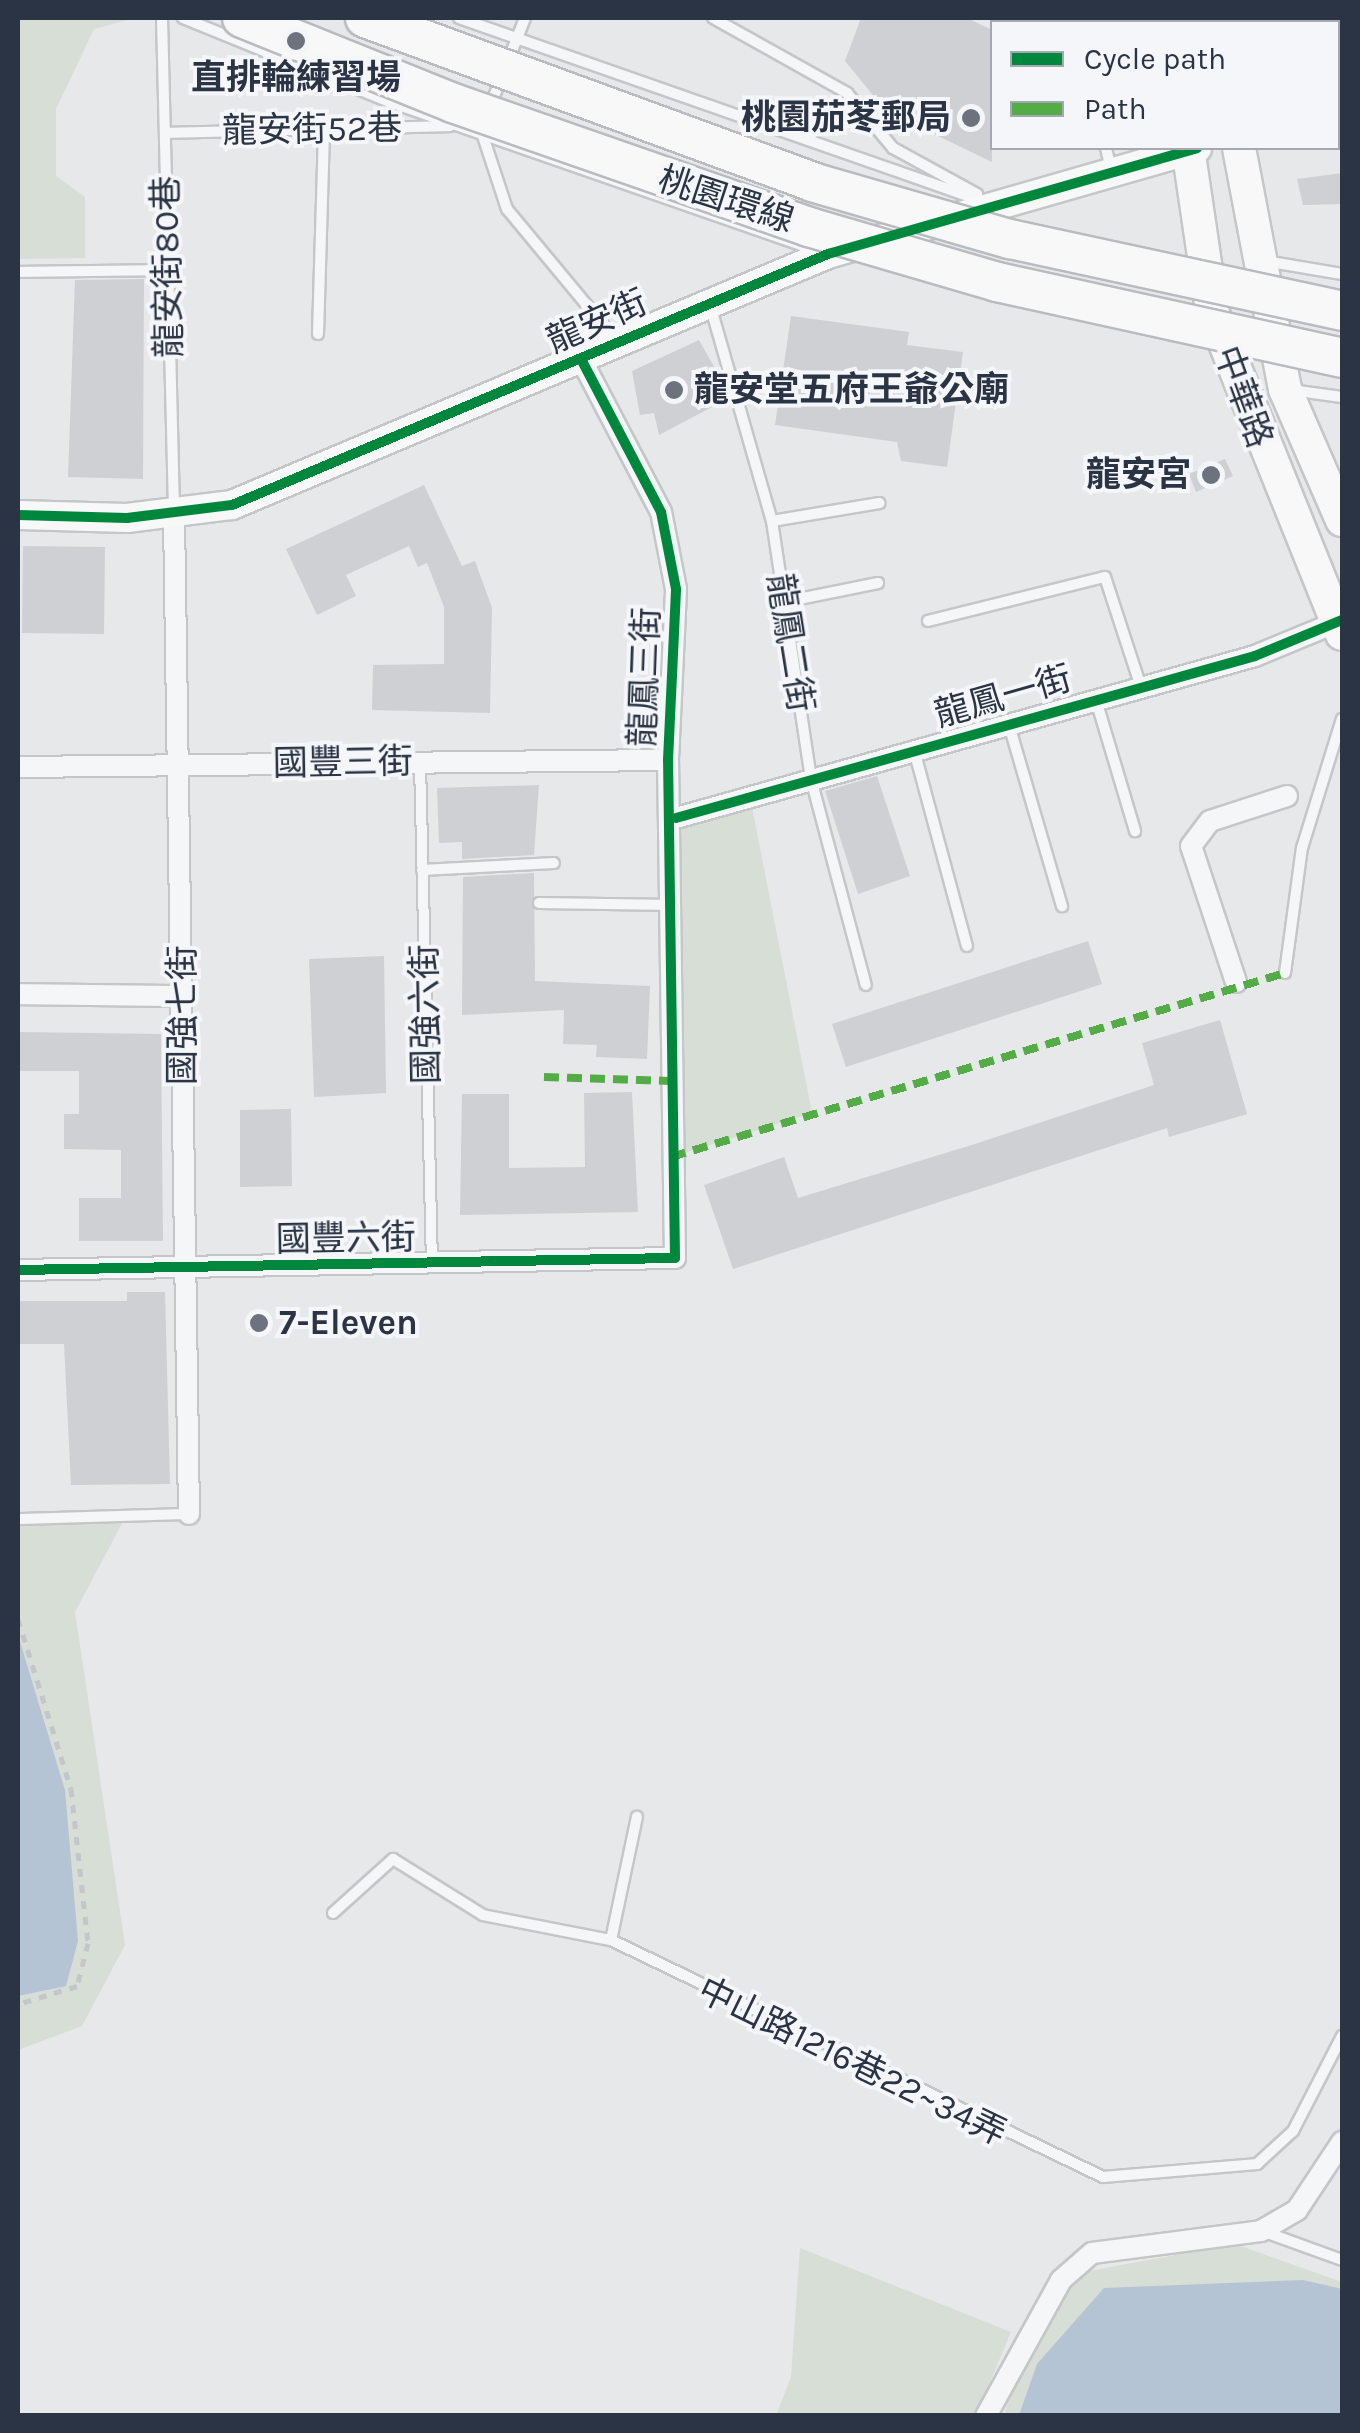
<!DOCTYPE html>
<html>
<head>
<meta charset="utf-8">
<style>
  body { margin:0 }
  #map { position:relative; width:1360px; height:2433px; overflow:hidden; background:#e6e8ea; font-family:Karla,"Noto Sans TC",sans-serif }
  div>[style] { position:absolute }
  .green>* { inset:0; background:#d6ded6 }
  .water>* { inset:0; background:#b4c4d5 }
  .building>* { inset:0; background:#ced0d3 }
  .path>* { height:5px; margin-top:-2.5px; transform-origin:0; background:repeating-linear-gradient(90deg,#c5c6ca 0 8px,transparent 0 16px) }
  .roads { filter:drop-shadow(2px 0 #c4c6c8) drop-shadow(-2px 0 #c4c6c8) drop-shadow(0 2px #c4c6c8) drop-shadow(0 -2px #c4c6c8) }
  .lane>* { height:10px; margin:-5px; padding:0 5px; transform-origin:5px; border-radius:5px; background:#f5f6f7 }
  .street>* { height:20px; margin:-10px; padding:0 10px; transform-origin:10px; border-radius:10px; background:#f5f6f7 }
  .secondary>* { height:28px; margin:-14px; padding:0 14px; transform-origin:14px; border-radius:14px; background:#f8f8f8 }
  .primary>* { height:32px; margin:-16px; padding:0 16px; transform-origin:16px; border-radius:16px; background:#f8f8f8 }
  .bridges { filter:drop-shadow(2px 0 #b8bbbf) drop-shadow(-2px 0 #b8bbbf) drop-shadow(0 2px #b8bbbf) drop-shadow(0 -2px #b8bbbf) }
  .highway-bridge>* { height:38px; margin:-19px; padding:0 19px; transform-origin:19px; border-radius:19px; background:#f8f8f8 }
  .quiet>* { height:8px; margin-top:-4px; transform-origin:0; background:repeating-linear-gradient(90deg,#54ac47 0 15px,transparent 0 23px) }
  .cycleway>* { height:10px; margin:-5px; padding:0 5px; transform-origin:5px; border-radius:5px; background:#00873e }
  .dots>* { width:28px; height:28px; translate:-50% -50%; box-sizing:border-box; border:5px solid #f4f6f9; border-radius:50% }
  span { translate:-50% -50%; white-space:nowrap; text-align:center; line-height:1.15; -webkit-text-stroke:8px #f4f6f9; paint-order:stroke }
  .poi-label { font-size:35px; color:#2b3445; font-weight:700 }
  .right { translate:-100% -50%; text-align:right }
  .left { translate:0 -50%; text-align:left }
  .street-label { font-size:35px; color:#2b3445 }
  .frame { position:absolute; inset:0; border:20px solid #2b3445; pointer-events:none }
  .legend { position:absolute; left:990px; top:20px; width:350px; height:130px; box-sizing:border-box; background:#f4f6f9; border:2px solid #a4a8b1; margin:0; padding:12px 18px; list-style:none; font-size:30px; color:#2b3445 }
  .legend li { display:flex; align-items:center; gap:20px; height:50px }
  .legend b { width:50px; border:2px solid #a4a8b1 }
</style>
</head>
<body>
<div id="map">
  <div class="green">
    <i style="clip-path:polygon(18px 18px,135px 18px,94px 29px,56px 109px,56px 176px,85px 197px,85px 258px,18px 259px)"></i>
    <i style="clip-path:polygon(750px 797px,812px 1113px,671px 1157px,676px 818px)"></i>
    <i style="clip-path:polygon(126px 1516px,75px 1612px,125px 1945px,82px 2026px,18px 2050px,18px 1520px)"></i>
    <i style="clip-path:polygon(1235px 2244px,1342px 2282px,1342px 2415px,1004px 2416px,1014px 2380px,1078px 2273px)"></i>
    <i style="clip-path:polygon(800px 2248px,1011px 2332px,976px 2415px,776px 2416px,791px 2377px)"></i>
  </div>
  <div class="water">
    <i style="clip-path:polygon(18px 1635px,65px 1790px,78px 1941px,66px 1986px,18px 1996px)"></i>
    <i style="clip-path:polygon(1303px 2280px,1342px 2289px,1342px 2415px,1019px 2415px,1037px 2364px,1104px 2288px)"></i>
  </div>
  <div class="building">
    <i style="clip-path:polygon(861px 18px,967px 18px,992px 30px,992px 162px,886px 111px,845px 61px)"></i>
    <i style="clip-path:polygon(1342px 173px,1342px 204px,1303px 205px,1297px 179px)"></i>
    <i style="clip-path:polygon(144px 279px,143px 479px,68px 477px,75px 280px)"></i>
    <i style="clip-path:polygon(791px 316px,909px 332px,907px 345px,963px 352px,947px 467px,901px 461px,897px 442px,775px 425px)"></i>
    <i style="clip-path:polygon(699px 340px,721px 379px,708px 387px,712px 407px,659px 435px,654px 413px,640px 415px,632px 371px)"></i>
    <i style="clip-path:polygon(1225px 459px,1233px 476px,1196px 492px,1189px 474px)"></i>
    <i style="clip-path:polygon(424px 485px,462px 566px,475px 561px,492px 608px,490px 713px,372px 710px,373px 665px,444px 664px,444px 607px,427px 563px,418px 567px,409px 546px,346px 575px,356px 596px,317px 615px,286px 549px)"></i>
    <i style="clip-path:polygon(23px 546px,105px 547px,104px 634px,22px 633px)"></i>
    <i style="clip-path:polygon(877px 776px,910px 876px,858px 894px,825px 791px)"></i>
    <i style="clip-path:polygon(539px 785px,534px 855px,462px 859px,462px 842px,439px 843px,437px 788px)"></i>
    <i style="clip-path:polygon(534px 873px,535px 981px,650px 986px,647px 1059px,596px 1057px,597px 1045px,563px 1044px,564px 1010px,462px 1015px,463px 877px)"></i>
    <i style="clip-path:polygon(1088px 941px,1102px 984px,846px 1067px,832px 1024px)"></i>
    <i style="clip-path:polygon(384px 956px,386px 1093px,314px 1097px,309px 959px)"></i>
    <i style="clip-path:polygon(1220px 1020px,1247px 1114px,1169px 1137px,1167px 1128px,733px 1269px,704px 1185px,784px 1157px,798px 1198px,975px 1144px,1154px 1085px,1142px 1043px)"></i>
    <i style="clip-path:polygon(18px 1032px,161px 1034px,163px 1241px,79px 1241px,79px 1198px,121px 1198px,121px 1150px,64px 1149px,64px 1114px,79px 1114px,79px 1071px,18px 1071px)"></i>
    <i style="clip-path:polygon(632px 1092px,638px 1212px,460px 1215px,462px 1094px,509px 1094px,509px 1168px,585px 1167px,584px 1093px)"></i>
    <i style="clip-path:polygon(291px 1109px,292px 1186px,240px 1187px,240px 1110px)"></i>
    <i style="clip-path:polygon(127px 1292px,165px 1292px,170px 1484px,71px 1485px,64px 1344px,18px 1344px,18px 1301px,127px 1301px)"></i>
  </div>
  <div class="path">
    <i style="left:18px;top:1619px;width:178px;rotate:72.7deg"></i>
    <i style="left:71px;top:1789px;width:155px;rotate:83.7deg"></i>
    <i style="left:88px;top:1943px;width:44px;rotate:104.3deg"></i>
    <i style="left:77px;top:1986px;width:62px;rotate:163deg"></i>
  </div>
  <div class="roads">
    <div class="lane">
      <i style="left:162px;top:18px;width:493px;rotate:88.6deg"></i>
      <i style="left:183px;top:18px;width:223px;rotate:22.1deg"></i>
      <i style="left:390px;top:102px;width:455px;rotate:19.2deg"></i>
      <i style="left:459px;top:18px;width:557px;rotate:19.28deg"></i>
      <i style="left:713px;top:18px;width:154px;rotate:29.2deg"></i>
      <i style="left:847px;top:93px;width:72px;rotate:50.1deg"></i>
      <i style="left:893px;top:148px;width:96px;rotate:28.7deg"></i>
      <i style="left:489px;top:109px;width:98px;rotate:-68.4deg"></i>
      <i style="left:481px;top:130px;width:83px;rotate:71.8deg"></i>
      <i style="left:507px;top:209px;width:169px;rotate:50.3deg"></i>
      <i style="left:167px;top:133px;width:283px;rotate:-1.4deg"></i>
      <i style="left:1106px;top:148px;width:22px;rotate:77deg"></i>
      <i style="left:1265px;top:261px;width:78px;rotate:9.6deg"></i>
      <i style="left:18px;top:272px;width:147px;rotate:-0.8deg"></i>
      <i style="left:710px;top:305px;width:225px;rotate:74deg"></i>
      <i style="left:772px;top:521px;width:261px;rotate:81.4deg"></i>
      <i style="left:811px;top:779px;width:213px;rotate:75.1deg"></i>
      <i style="left:318px;top:334px;width:204px;rotate:-88.3deg"></i>
      <i style="left:1291px;top:390px;width:51px;rotate:7.8deg"></i>
      <i style="left:772px;top:521px;width:109px;rotate:-9.5deg"></i>
      <i style="left:784px;top:602px;width:96px;rotate:-11.4deg"></i>
      <i style="left:928px;top:621px;width:182px;rotate:-14deg"></i>
      <i style="left:1105px;top:577px;width:116px;rotate:71.9deg"></i>
      <i style="left:1096px;top:700px;width:137px;rotate:73.4deg"></i>
      <i style="left:1009px;top:725px;width:189px;rotate:73.7deg"></i>
      <i style="left:914px;top:750px;width:203px;rotate:74.9deg"></i>
      <i style="left:420px;top:762px;width:503px;rotate:88.63deg"></i>
      <i style="left:422px;top:870px;width:132px;rotate:-3deg"></i>
      <i style="left:539px;top:903px;width:135px;rotate:0.8deg"></i>
      <i style="left:1285px;top:973px;width:126px;rotate:-82.3deg"></i>
      <i style="left:1302px;top:848px;width:135px;rotate:-72.8deg"></i>
      <i style="left:18px;top:1519px;width:171px;rotate:-1.7deg"></i>
      <i style="left:333px;top:1913px;width:81px;rotate:-42deg"></i>
      <i style="left:393px;top:1859px;width:106px;rotate:31.9deg"></i>
      <i style="left:483px;top:1915px;width:130px;rotate:11.1deg"></i>
      <i style="left:611px;top:1940px;width:546px;rotate:25.72deg"></i>
      <i style="left:1103px;top:2177px;width:155px;rotate:-4.8deg"></i>
      <i style="left:1257px;top:2164px;width:49px;rotate:-42.5deg"></i>
      <i style="left:1293px;top:2131px;width:107px;rotate:-62.7deg"></i>
      <i style="left:611px;top:1940px;width:126px;rotate:-78.1deg"></i>
      <i style="left:1262px;top:2231px;width:85px;rotate:19.9deg"></i>
    </div>
    <div class="street">
      <i style="left:1338px;top:137px;width:4px"></i>
      <i style="left:174px;top:516px;width:998px;rotate:89.14deg"></i>
      <i style="left:18px;top:767px;width:650px;rotate:-0.62deg"></i>
      <i style="left:676px;top:818px;width:601px;rotate:-15.63deg"></i>
      <i style="left:1255px;top:656px;width:94px;rotate:-22.5deg"></i>
      <i style="left:1236px;top:982px;width:143px;rotate:-108.3deg"></i>
      <i style="left:1191px;top:846px;width:31px;rotate:-53deg"></i>
      <i style="left:1210px;top:821px;width:81px;rotate:-18deg"></i>
      <i style="left:18px;top:994px;width:165px;rotate:0.7deg"></i>
      <i style="left:18px;top:1270px;width:657px;rotate:-1.05deg"></i>
      <i style="left:675px;top:1258px;width:498px;rotate:-90.8deg"></i>
      <i style="left:668px;top:760px;width:171px;rotate:-87.3deg"></i>
      <i style="left:676px;top:589px;width:78px;rotate:-101deg"></i>
      <i style="left:661px;top:512px;width:173px;rotate:-117.6deg"></i>
      <i style="left:986px;top:2416px;width:155px;rotate:-61.1deg"></i>
      <i style="left:1061px;top:2280px;width:41px;rotate:-41.1deg"></i>
      <i style="left:1092px;top:2253px;width:170px;rotate:-7.4deg"></i>
      <i style="left:1261px;top:2231px;width:42px;rotate:-30.3deg"></i>
      <i style="left:1297px;top:2210px;width:82px;rotate:-56.5deg"></i>
    </div>
    <div class="secondary">
      <i style="left:18px;top:515px;width:109px;rotate:1.6deg"></i>
      <i style="left:127px;top:518px;width:106px;rotate:-7.1deg"></i>
      <i style="left:232px;top:505px;width:647px;rotate:-22.84deg"></i>
      <i style="left:828px;top:254px;width:384px;rotate:-16deg"></i>
    </div>
    <div class="primary">
      <i style="left:1176px;top:18px;width:4px;rotate:76deg"></i>
      <i style="left:1216px;top:18px;width:4px;rotate:76deg"></i>
      <i style="left:1188px;top:148px;width:165px;rotate:81.6deg"></i>
      <i style="left:1212px;top:311px;width:348px;rotate:68.1deg"></i>
      <i style="left:1239px;top:148px;width:245px;rotate:79.2deg"></i>
      <i style="left:1285px;top:389px;width:143px;rotate:66.5deg"></i>
    </div>
  </div>
  <div class="bridges">
    <div class="highway-bridge">
      <i style="left:242px;top:18px;width:227px;rotate:21.9deg"></i>
      <i style="left:453px;top:103px;width:377px;rotate:19.2deg"></i>
      <i style="left:809px;top:227px;width:196px;rotate:16.3deg"></i>
      <i style="left:997px;top:282px;width:353px;rotate:12.4deg"></i>
      <i style="left:365px;top:18px;width:476px;rotate:20.1deg"></i>
      <i style="left:812px;top:182px;width:206px;rotate:16.1deg"></i>
      <i style="left:1010px;top:239px;width:340px;rotate:12.2deg"></i>
    </div>
  </div>
  <div class="quiet">
    <i style="left:544px;top:1077px;width:128px;rotate:1.8deg"></i>
    <i style="left:671px;top:1157px;width:641px;rotate:-16.68deg"></i>
  </div>
  <div class="cycleway">
    <i style="left:18px;top:515px;width:109px;rotate:1.6deg"></i>
    <i style="left:127px;top:518px;width:106px;rotate:-7.1deg"></i>
    <i style="left:232px;top:505px;width:647px;rotate:-22.84deg"></i>
    <i style="left:828px;top:254px;width:384px;rotate:-16deg"></i>
    <i style="left:676px;top:818px;width:601px;rotate:-15.63deg"></i>
    <i style="left:1255px;top:656px;width:94px;rotate:-22.5deg"></i>
    <i style="left:18px;top:1270px;width:657px;rotate:-1.05deg"></i>
    <i style="left:675px;top:1258px;width:498px;rotate:-90.8deg"></i>
    <i style="left:668px;top:760px;width:171px;rotate:-87.3deg"></i>
    <i style="left:676px;top:589px;width:78px;rotate:-101deg"></i>
    <i style="left:661px;top:512px;width:173px;rotate:-117.6deg"></i>
  </div>
  <div class="dots">
    <i style="left:296px;top:41px;background:#6c737f"></i>
    <i style="left:971px;top:118px;background:#6c737f"></i>
    <i style="left:674px;top:390px;background:#6c737f"></i>
    <i style="left:1211px;top:475px;background:#6c737f"></i>
    <i style="left:259px;top:1323px;background:#6c737f"></i>
  </div>
  <div class="poi-label">
    <span style="left:296px;top:78px">直排輪練習場</span>
    <span class="right" style="left:951px;top:118px">桃園茄苳郵局</span>
    <span class="left" style="left:694px;top:390px">龍安堂五府王爺公廟</span>
    <span class="right" style="left:1191px;top:475px">龍安宮</span>
    <span class="left" style="left:279px;top:1323px">7-Eleven</span>
  </div>
  <div class="street-label">
    <span style="left:312px;top:130px;rotate:-1deg">龍安街52巷</span>
    <span style="left:726px;top:200px;rotate:18deg">桃園環線</span>
    <span style="left:168px;top:267px;rotate:-91deg">龍安街80巷</span>
    <span style="left:597px;top:322px;rotate:-24deg">龍安街</span>
    <span style="left:1243px;top:397px;rotate:70deg">中華路</span>
    <span style="left:790px;top:643px;rotate:81deg">龍鳳二街</span>
    <span style="left:645px;top:677px;rotate:-88deg">龍鳳三街</span>
    <span style="left:1003px;top:697px;rotate:-16deg">龍鳳一街</span>
    <span style="left:343px;top:763px;rotate:-1deg">國豐三街</span>
    <span style="left:426px;top:1014px;rotate:-91deg">國強六街</span>
    <span style="left:183px;top:1015px;rotate:-90deg">國強七街</span>
    <span style="left:346px;top:1239px;rotate:-1deg">國豐六街</span>
    <span style="left:852px;top:2062px;rotate:26deg">中山路1216巷22~34弄</span>
  </div>
  <div class="frame"></div>
  <ul class="legend">
  <li><b style="height:12px;background:#00873e"></b>Cycle path</li>
  <li><b style="height:12px;background:#54ac47"></b>Path</li>
  </ul>
</div>
</body>
</html>
